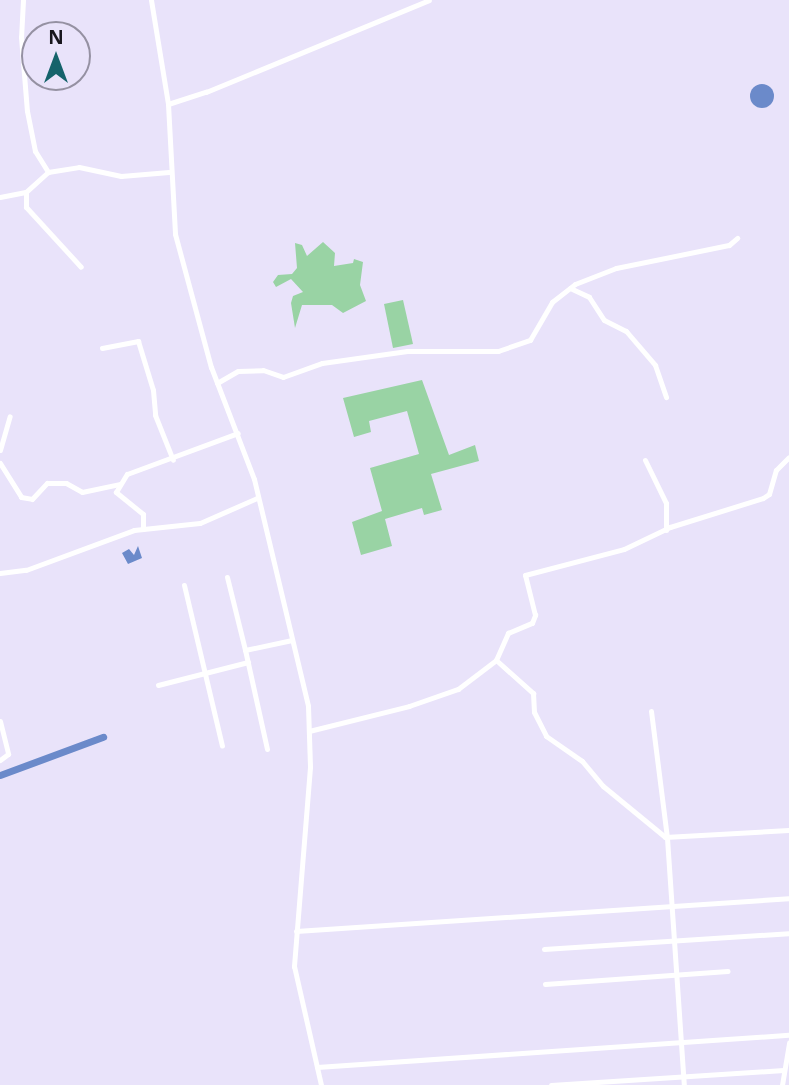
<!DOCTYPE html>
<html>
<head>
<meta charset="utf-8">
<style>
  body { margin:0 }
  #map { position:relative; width:789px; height:1085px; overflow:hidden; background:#e9e3fa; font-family:"Open Sans",sans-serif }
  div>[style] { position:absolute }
  .green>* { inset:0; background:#99d3a4 }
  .water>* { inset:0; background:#6b8aca }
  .round { border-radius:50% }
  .canal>* { height:7px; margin:-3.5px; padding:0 3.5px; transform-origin:3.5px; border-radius:3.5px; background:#6b8aca }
  .minor>* { height:5px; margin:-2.5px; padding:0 2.5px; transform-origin:2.5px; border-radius:2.5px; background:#fff }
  span { translate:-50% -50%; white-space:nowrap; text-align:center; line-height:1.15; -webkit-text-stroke:5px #e9e3fa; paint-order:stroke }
  .north { position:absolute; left:21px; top:21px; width:70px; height:70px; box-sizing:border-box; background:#e9e3fa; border:2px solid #9591a2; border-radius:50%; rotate:0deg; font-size:19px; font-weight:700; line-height:28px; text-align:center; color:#18161d }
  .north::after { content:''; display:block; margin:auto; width:24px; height:32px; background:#15636b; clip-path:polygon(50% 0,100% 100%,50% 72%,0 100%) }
</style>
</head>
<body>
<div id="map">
  <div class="green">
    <i style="clip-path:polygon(323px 242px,335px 253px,334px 266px,353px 263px,354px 259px,363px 262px,360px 285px,366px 301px,343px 313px,332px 305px,302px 305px,295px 328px,291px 303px,293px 296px,303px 292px,291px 279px,276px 287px,273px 282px,278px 275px,292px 274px,297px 268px,295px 243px,302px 245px,307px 256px)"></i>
    <i style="clip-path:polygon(403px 300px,413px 344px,393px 348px,384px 304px)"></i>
    <i style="clip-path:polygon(422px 380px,449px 455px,475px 445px,479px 461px,431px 474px,442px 510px,424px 515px,422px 508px,385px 519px,392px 546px,361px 555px,352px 522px,382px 511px,370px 468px,419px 454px,407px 411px,369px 421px,371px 432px,354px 437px,343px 398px)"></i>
  </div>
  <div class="water">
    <i class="round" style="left:750px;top:84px;width:24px;height:24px"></i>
    <i style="clip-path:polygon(138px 546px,142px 558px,128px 564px,122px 553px,129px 549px,134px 555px)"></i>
  </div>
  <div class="canal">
    <i style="left:0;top:775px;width:110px;rotate:-20.3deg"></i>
  </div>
  <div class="minor">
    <i style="left:23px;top:0;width:37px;rotate:93deg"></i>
    <i style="left:21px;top:37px;width:74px;rotate:85.4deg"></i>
    <i style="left:27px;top:111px;width:41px;rotate:78.7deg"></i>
    <i style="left:35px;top:151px;width:25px;rotate:58deg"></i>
    <i style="left:48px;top:172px;width:31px;rotate:-9deg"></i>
    <i style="left:79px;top:167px;width:43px;rotate:12.1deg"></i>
    <i style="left:121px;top:176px;width:48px;rotate:-4.8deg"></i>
    <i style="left:151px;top:0;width:105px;rotate:80.7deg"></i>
    <i style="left:168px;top:104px;width:130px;rotate:86.9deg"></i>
    <i style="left:175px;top:234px;width:138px;rotate:74.9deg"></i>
    <i style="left:211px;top:367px;width:120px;rotate:69deg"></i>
    <i style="left:254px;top:479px;width:233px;rotate:76.6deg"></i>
    <i style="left:308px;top:706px;width:61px;rotate:88.1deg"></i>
    <i style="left:310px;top:767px;width:200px;rotate:94.6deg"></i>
    <i style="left:294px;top:966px;width:122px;rotate:77.2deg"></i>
    <i style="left:168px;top:104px;width:40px;rotate:-18deg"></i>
    <i style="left:206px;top:92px;width:241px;rotate:-22.4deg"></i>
    <i style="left:48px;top:172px;width:30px;rotate:138deg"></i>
    <i style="left:26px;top:192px;width:15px;rotate:90deg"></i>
    <i style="left:26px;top:207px;width:81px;rotate:47.5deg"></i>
    <i style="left:0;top:197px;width:26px;rotate:-11deg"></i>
    <i style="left:570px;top:288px;width:21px;rotate:25deg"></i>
    <i style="left:589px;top:297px;width:27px;rotate:57deg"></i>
    <i style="left:604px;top:320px;width:25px;rotate:27deg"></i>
    <i style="left:626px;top:331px;width:45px;rotate:49.5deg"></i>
    <i style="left:655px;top:365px;width:34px;rotate:71deg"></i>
    <i style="left:102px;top:348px;width:37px;rotate:-11deg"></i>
    <i style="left:138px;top:341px;width:51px;rotate:73deg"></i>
    <i style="left:153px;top:390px;width:25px;rotate:85deg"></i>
    <i style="left:155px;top:415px;width:48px;rotate:68.2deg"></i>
    <i style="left:217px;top:383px;width:24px;rotate:-30deg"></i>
    <i style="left:238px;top:371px;width:25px;rotate:-2deg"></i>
    <i style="left:263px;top:370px;width:21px;rotate:19deg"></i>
    <i style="left:283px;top:377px;width:41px;rotate:-19.7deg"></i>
    <i style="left:322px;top:363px;width:86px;rotate:-8deg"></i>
    <i style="left:407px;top:351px;width:91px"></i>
    <i style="left:498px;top:351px;width:34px;rotate:-19deg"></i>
    <i style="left:530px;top:340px;width:44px;rotate:-59.9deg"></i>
    <i style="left:552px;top:302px;width:29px;rotate:-38deg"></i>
    <i style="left:575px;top:284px;width:44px;rotate:-21.3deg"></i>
    <i style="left:616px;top:268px;width:115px;rotate:-11.5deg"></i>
    <i style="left:729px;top:245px;width:11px;rotate:-41deg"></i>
    <i style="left:0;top:450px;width:35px;rotate:-74deg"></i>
    <i style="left:645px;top:460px;width:48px;rotate:64deg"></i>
    <i style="left:666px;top:503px;width:27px;rotate:90deg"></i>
    <i style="left:0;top:463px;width:40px;rotate:58deg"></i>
    <i style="left:21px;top:497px;width:11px;rotate:10deg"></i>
    <i style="left:32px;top:499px;width:22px;rotate:-47deg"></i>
    <i style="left:47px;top:483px;width:19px"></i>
    <i style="left:66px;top:483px;width:18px;rotate:29deg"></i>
    <i style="left:82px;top:492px;width:38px;rotate:-12deg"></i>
    <i style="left:143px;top:529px;width:15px;rotate:-90deg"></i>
    <i style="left:143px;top:514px;width:35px;rotate:-141deg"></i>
    <i style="left:116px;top:492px;width:21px;rotate:-59deg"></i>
    <i style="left:127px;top:474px;width:118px;rotate:-20.3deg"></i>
    <i style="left:0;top:573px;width:26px;rotate:-7deg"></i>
    <i style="left:26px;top:570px;width:115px;rotate:-20.3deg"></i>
    <i style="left:134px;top:530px;width:66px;rotate:-6.1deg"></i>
    <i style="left:200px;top:523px;width:62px;rotate:-23.7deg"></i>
    <i style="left:227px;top:577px;width:75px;rotate:76.1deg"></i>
    <i style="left:184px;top:585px;width:165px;rotate:76.7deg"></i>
    <i style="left:496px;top:660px;width:50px;rotate:41.7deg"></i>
    <i style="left:533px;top:693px;width:19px;rotate:87deg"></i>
    <i style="left:534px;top:712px;width:27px;rotate:63deg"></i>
    <i style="left:546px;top:736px;width:44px;rotate:34.8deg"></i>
    <i style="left:582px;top:761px;width:33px;rotate:50deg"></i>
    <i style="left:603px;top:786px;width:80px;rotate:39.4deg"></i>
    <i style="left:665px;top:837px;width:124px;rotate:-3.2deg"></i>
    <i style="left:158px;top:685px;width:93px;rotate:-14.3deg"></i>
    <i style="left:651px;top:711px;width:128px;rotate:82.8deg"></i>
    <i style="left:667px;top:838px;width:248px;rotate:86.1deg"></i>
    <i style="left:0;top:721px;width:34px;rotate:76deg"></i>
    <i style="left:8px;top:754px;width:10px;rotate:143deg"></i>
    <i style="left:309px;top:731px;width:103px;rotate:-14deg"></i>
    <i style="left:409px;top:706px;width:52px;rotate:-19.1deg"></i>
    <i style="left:458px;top:689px;width:48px;rotate:-37.3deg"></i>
    <i style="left:496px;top:660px;width:30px;rotate:-66deg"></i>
    <i style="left:508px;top:633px;width:26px;rotate:-23deg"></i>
    <i style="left:532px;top:623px;width:9px;rotate:-69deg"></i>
    <i style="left:535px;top:615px;width:41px;rotate:-104deg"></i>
    <i style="left:525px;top:575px;width:102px;rotate:-14.7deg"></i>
    <i style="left:624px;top:549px;width:51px;rotate:-25.6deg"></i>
    <i style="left:670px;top:527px;width:97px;rotate:-17.3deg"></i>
    <i style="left:763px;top:498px;width:7px;rotate:-34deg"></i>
    <i style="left:769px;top:494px;width:25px;rotate:-74deg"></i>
    <i style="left:776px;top:470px;width:18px;rotate:-45deg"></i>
    <i style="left:267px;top:749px;width:101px;rotate:-102.5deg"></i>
    <i style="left:245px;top:650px;width:48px;rotate:-12deg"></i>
    <i style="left:296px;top:931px;width:494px;rotate:-3.8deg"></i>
    <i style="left:544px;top:949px;width:246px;rotate:-3.7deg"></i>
    <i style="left:545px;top:984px;width:183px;rotate:-4.1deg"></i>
    <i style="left:317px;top:1067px;width:473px;rotate:-3.9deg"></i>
    <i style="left:551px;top:1085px;width:233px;rotate:-3.7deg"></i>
    <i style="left:782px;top:1085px;width:43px;rotate:-80.5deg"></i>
  </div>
  <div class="north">N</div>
</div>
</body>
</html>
